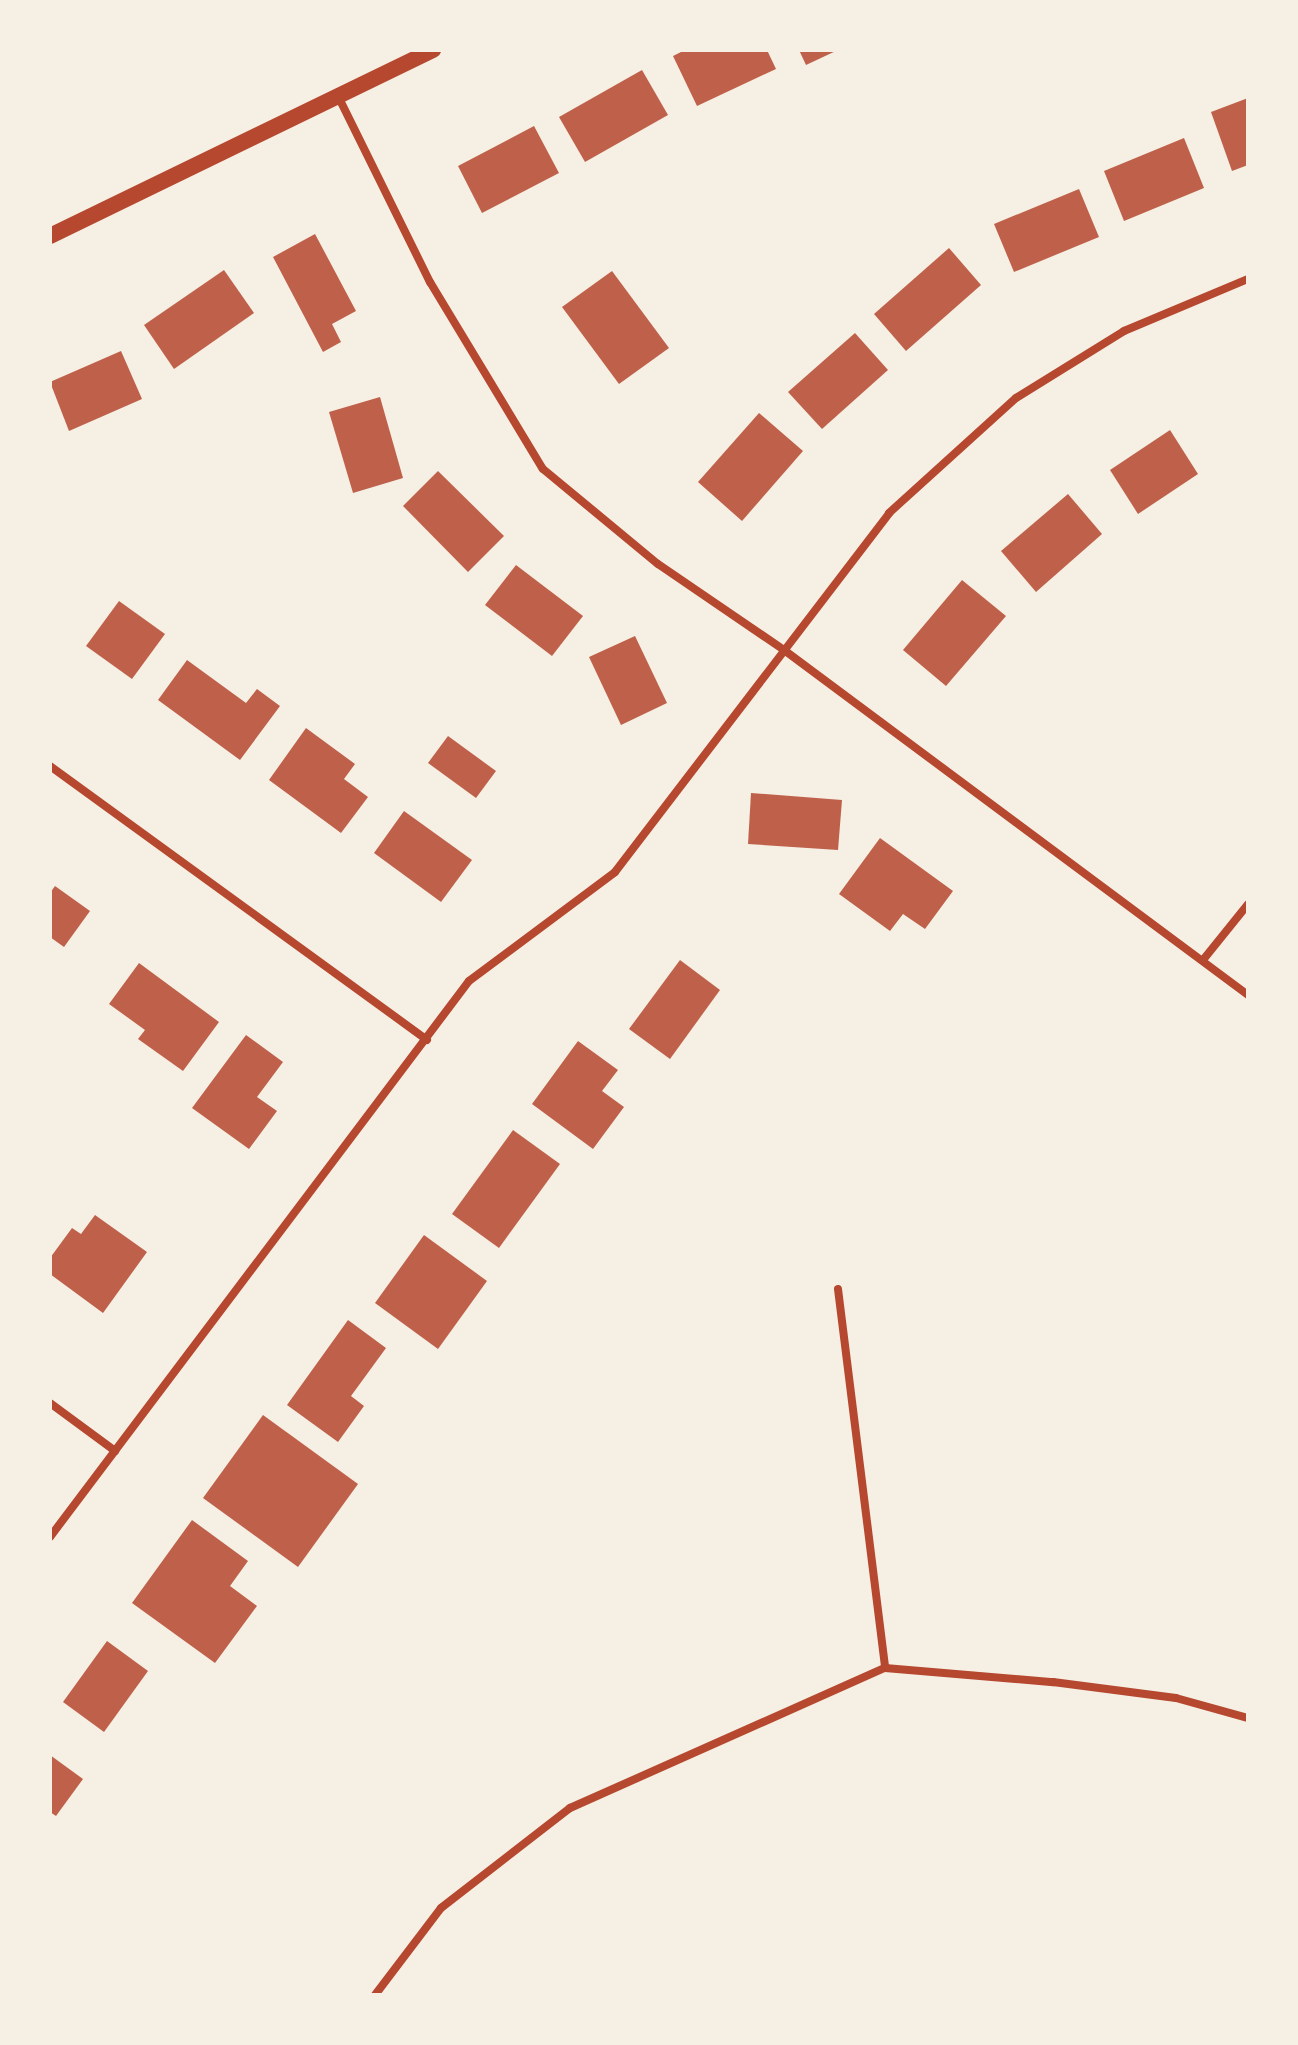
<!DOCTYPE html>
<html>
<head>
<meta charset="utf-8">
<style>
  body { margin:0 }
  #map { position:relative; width:1298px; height:2045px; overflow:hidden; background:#f6efe4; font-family:"Roboto Serif",serif }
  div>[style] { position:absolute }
  .building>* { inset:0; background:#bf614a }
  .minor>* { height:8px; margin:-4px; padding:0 4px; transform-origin:4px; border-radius:4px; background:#b5482f }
  .secondary>* { height:16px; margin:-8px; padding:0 8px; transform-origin:8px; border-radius:8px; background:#b5482f }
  span { translate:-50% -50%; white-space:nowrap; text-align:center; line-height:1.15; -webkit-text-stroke:7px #f6efe4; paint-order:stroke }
  .frame { position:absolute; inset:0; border:52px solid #f6efe4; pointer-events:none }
</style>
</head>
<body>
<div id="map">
  <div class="building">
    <i style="clip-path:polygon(685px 50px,767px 50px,776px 69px,697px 106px,673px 56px)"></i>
    <i style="clip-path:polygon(799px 50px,838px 50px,806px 65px)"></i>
    <i style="clip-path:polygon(642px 70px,668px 115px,585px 162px,559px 117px)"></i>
    <i style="clip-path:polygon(1248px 98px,1248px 165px,1232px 171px,1211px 112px)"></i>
    <i style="clip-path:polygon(534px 126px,559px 173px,482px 213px,458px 166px)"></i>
    <i style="clip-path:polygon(1184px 138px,1204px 188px,1124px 221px,1104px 171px)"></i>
    <i style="clip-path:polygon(1079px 189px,1099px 237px,1014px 272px,994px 224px)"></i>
    <i style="clip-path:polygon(315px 234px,356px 311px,332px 324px,341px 342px,323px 352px,273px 257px)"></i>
    <i style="clip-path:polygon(949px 248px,981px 285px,906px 351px,874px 314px)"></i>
    <i style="clip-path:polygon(224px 270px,254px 313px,174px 369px,144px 325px)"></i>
    <i style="clip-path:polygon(612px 271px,669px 348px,619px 384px,562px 307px)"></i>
    <i style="clip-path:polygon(855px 333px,888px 370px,822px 429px,788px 392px)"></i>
    <i style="clip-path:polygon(121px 351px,142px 399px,69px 431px,50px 382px)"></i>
    <i style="clip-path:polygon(380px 397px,403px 478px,353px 493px,329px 412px)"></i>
    <i style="clip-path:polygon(759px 413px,803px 451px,742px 521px,698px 482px)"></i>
    <i style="clip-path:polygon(1170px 430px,1198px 474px,1138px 514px,1110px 470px)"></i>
    <i style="clip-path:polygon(438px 471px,504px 536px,468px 572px,403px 506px)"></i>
    <i style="clip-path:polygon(1068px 494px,1102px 534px,1036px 592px,1001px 551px)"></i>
    <i style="clip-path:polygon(516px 565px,583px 616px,552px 656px,485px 605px)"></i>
    <i style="clip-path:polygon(962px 580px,1006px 616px,946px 686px,903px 650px)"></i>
    <i style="clip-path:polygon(119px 601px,165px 634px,132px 679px,86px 646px)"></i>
    <i style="clip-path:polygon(635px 636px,667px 703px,621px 725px,589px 657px)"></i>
    <i style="clip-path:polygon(187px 660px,246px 703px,257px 689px,280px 706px,240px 760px,158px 700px)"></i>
    <i style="clip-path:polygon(306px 728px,355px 764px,344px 779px,368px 797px,341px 833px,269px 780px)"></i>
    <i style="clip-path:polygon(448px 736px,496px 771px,476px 798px,428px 763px)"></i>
    <i style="clip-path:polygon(751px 793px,842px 800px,838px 850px,748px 844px)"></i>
    <i style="clip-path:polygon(404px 811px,472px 860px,441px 902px,374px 853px)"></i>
    <i style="clip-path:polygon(880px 838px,953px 891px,925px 929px,903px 914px,890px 931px,839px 894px)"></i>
    <i style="clip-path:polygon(55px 886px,90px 911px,64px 947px,50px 937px,50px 893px)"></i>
    <i style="clip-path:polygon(680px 960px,720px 990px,670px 1059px,629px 1029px)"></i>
    <i style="clip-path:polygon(139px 963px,219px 1022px,183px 1071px,138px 1039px,145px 1030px,109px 1004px)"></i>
    <i style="clip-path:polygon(246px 1035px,283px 1062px,257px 1097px,277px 1111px,249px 1149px,192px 1108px)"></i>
    <i style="clip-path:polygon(578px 1041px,618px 1070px,602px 1091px,624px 1107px,593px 1149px,532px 1104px)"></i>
    <i style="clip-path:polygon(513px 1130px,560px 1164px,499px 1248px,452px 1214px)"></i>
    <i style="clip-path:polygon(95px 1215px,147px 1252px,103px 1313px,50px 1274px,50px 1258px,72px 1228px,81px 1234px)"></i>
    <i style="clip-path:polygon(424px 1235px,487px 1281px,438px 1349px,375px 1303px)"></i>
    <i style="clip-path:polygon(348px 1320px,386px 1348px,351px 1396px,364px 1406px,338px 1442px,287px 1405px)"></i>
    <i style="clip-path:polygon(263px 1415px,358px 1484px,298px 1567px,203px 1498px)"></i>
    <i style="clip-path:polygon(192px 1520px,248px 1561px,230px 1586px,257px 1606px,215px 1663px,132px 1603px)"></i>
    <i style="clip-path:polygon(107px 1641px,148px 1671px,104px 1732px,63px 1702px)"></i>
    <i style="clip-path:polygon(50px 1755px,83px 1779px,56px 1816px,50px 1812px)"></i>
  </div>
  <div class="minor">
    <i style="left:338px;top:96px;width:208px;rotate:63.7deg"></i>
    <i style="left:430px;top:282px;width:218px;rotate:58.9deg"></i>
    <i style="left:543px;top:469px;width:149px;rotate:39.6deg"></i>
    <i style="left:658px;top:564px;width:153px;rotate:34.3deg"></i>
    <i style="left:784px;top:650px;width:578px;rotate:36.63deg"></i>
    <i style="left:50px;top:766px;width:466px;rotate:36deg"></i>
    <i style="left:1203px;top:960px;width:72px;rotate:-51.2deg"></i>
    <i style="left:838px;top:1289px;width:382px;rotate:82.9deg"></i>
    <i style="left:50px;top:1403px;width:81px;rotate:36.4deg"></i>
    <i style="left:50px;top:1537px;width:696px;rotate:-53deg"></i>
    <i style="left:469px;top:981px;width:182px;rotate:-36.7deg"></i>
    <i style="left:615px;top:872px;width:452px;rotate:-52.6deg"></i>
    <i style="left:889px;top:513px;width:171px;rotate:-42.2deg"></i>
    <i style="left:1016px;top:398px;width:127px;rotate:-31.8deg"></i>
    <i style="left:1124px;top:331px;width:134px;rotate:-22.8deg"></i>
    <i style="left:375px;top:1995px;width:109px;rotate:-52.8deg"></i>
    <i style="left:441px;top:1908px;width:163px;rotate:-37.8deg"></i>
    <i style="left:570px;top:1808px;width:345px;rotate:-24deg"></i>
    <i style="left:885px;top:1668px;width:169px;rotate:4.8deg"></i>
    <i style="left:1053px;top:1682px;width:124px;rotate:7.4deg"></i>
    <i style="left:1176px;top:1698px;width:75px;rotate:15.5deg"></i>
  </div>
  <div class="secondary">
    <i style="left:50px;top:236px;width:426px;rotate:-25.9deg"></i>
  </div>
  <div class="frame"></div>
</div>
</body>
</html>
